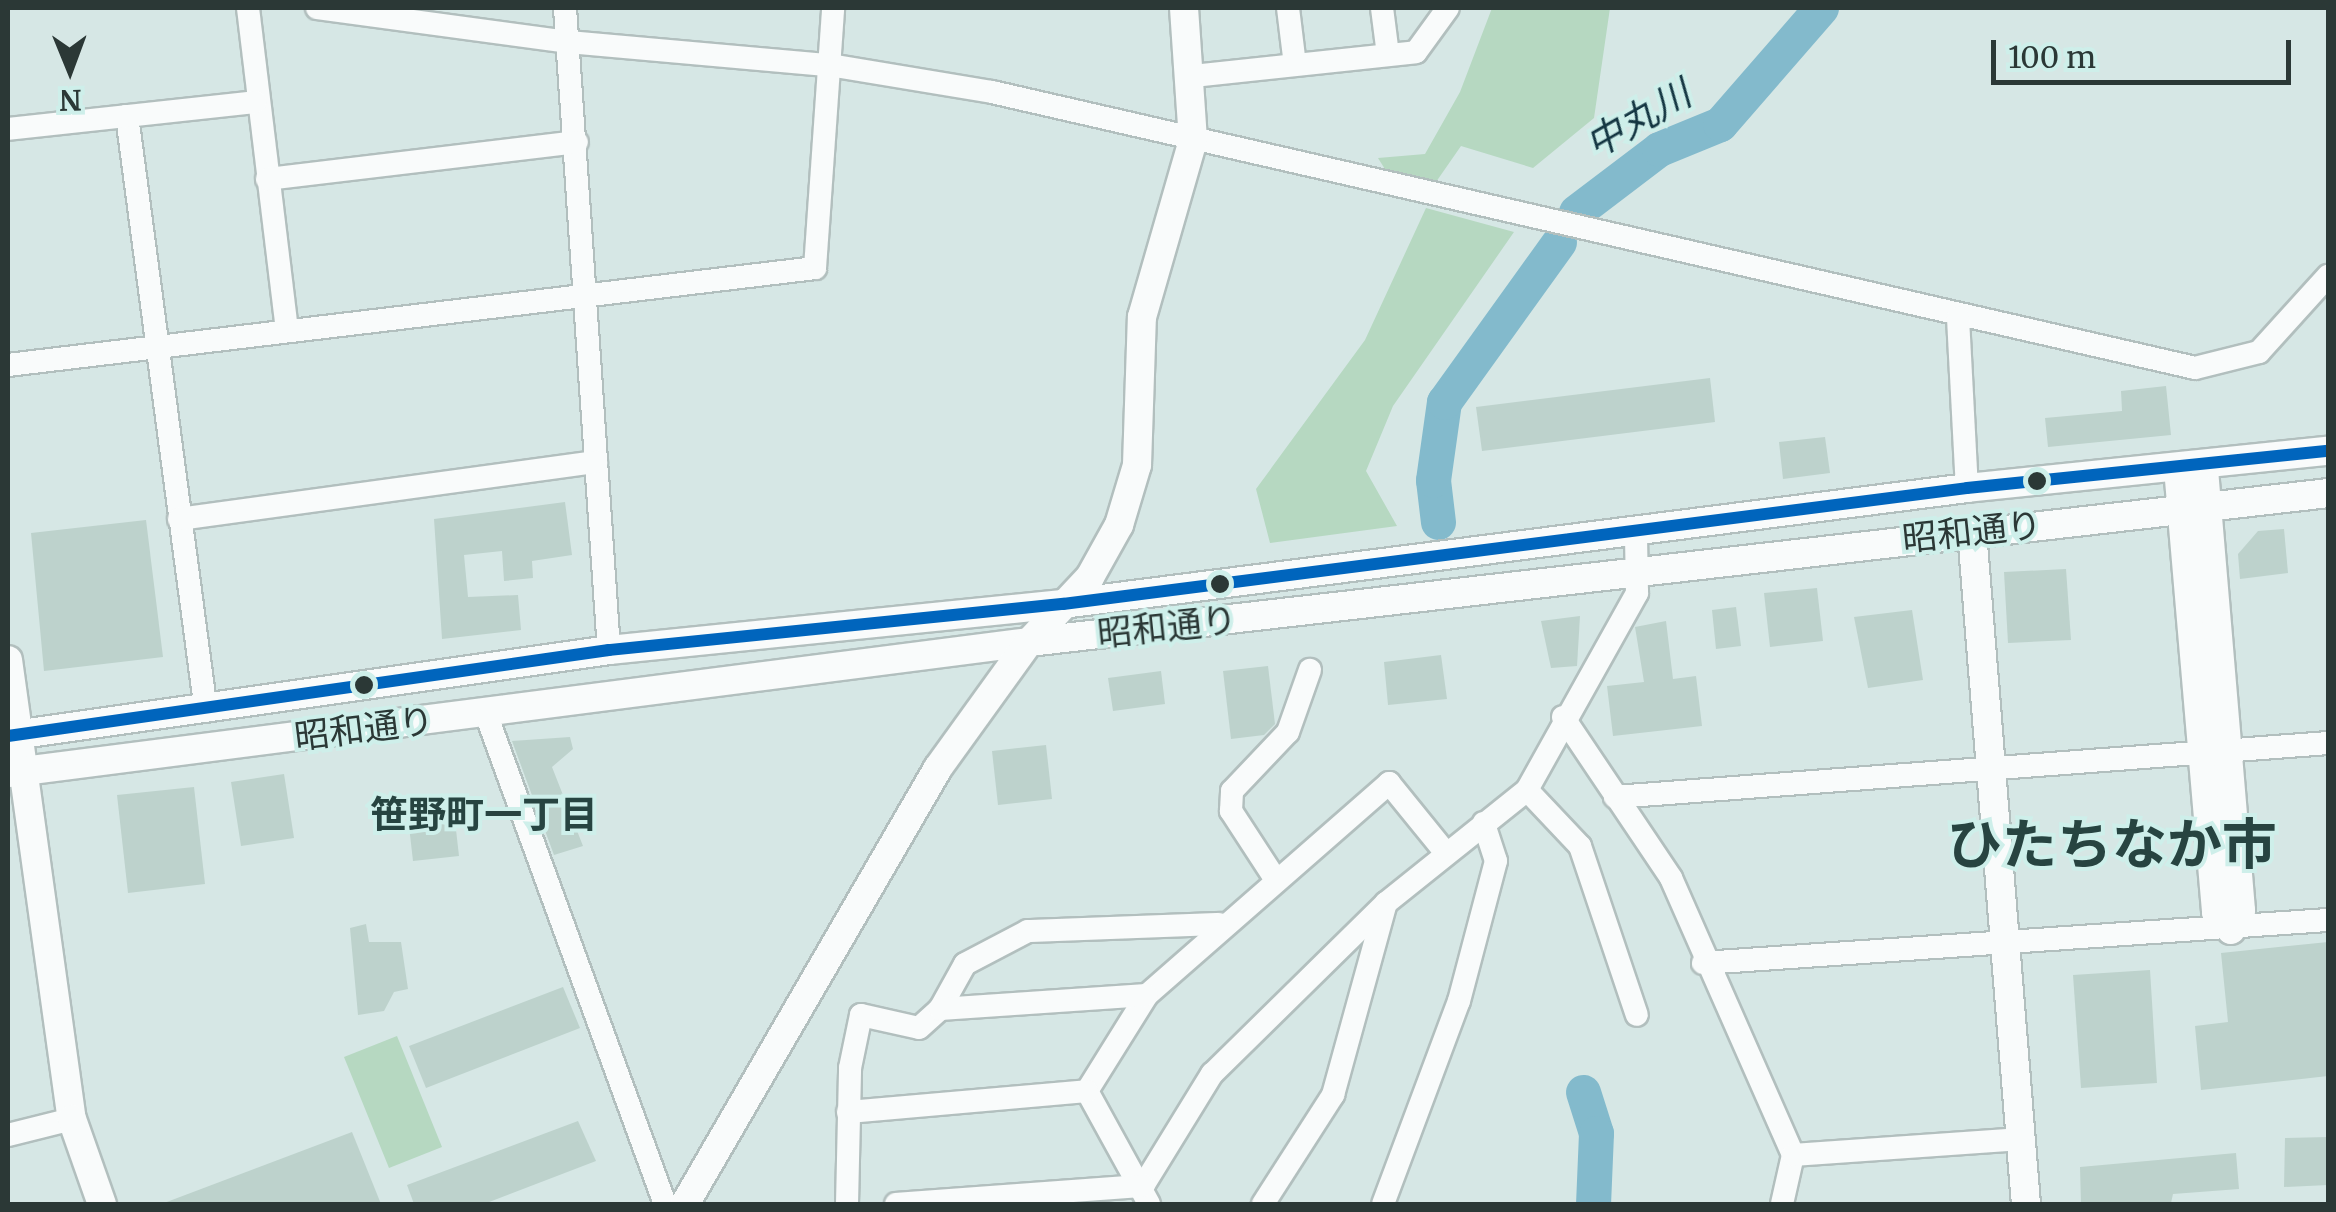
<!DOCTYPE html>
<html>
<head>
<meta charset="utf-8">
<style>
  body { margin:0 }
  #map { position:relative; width:2336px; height:1212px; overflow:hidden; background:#d6e7e5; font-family:Merriweather,"Noto Sans JP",serif }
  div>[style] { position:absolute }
  .green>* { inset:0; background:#b6d8c1 }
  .river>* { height:35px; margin:-17.5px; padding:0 17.5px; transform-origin:17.5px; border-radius:17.5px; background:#83bacc }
  .building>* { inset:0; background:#bdd2cc }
  .roads { filter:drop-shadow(2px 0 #b2bfbe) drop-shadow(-2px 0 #b2bfbe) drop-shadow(0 2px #b2bfbe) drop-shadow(0 -2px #b2bfbe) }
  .minor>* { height:22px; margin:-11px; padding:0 11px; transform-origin:11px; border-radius:11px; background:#f9fbfb }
  .tertiary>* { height:28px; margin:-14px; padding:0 14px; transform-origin:14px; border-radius:14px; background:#f9fbfb }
  .bus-1>* { height:12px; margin:-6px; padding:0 6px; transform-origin:6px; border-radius:6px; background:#0065bd }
  .dots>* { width:28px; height:28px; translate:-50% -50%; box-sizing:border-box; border:5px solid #ceefea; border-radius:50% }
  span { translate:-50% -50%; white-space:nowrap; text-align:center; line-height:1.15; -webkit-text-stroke:8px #ceefea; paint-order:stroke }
  .street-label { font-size:35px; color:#2b3836 }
  .water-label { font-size:38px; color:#143642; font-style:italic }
  .neighbourhood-label { font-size:38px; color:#274441; font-weight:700 }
  .town-label { font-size:55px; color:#274441; font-weight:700 }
  .frame { position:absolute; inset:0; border:10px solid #2b3836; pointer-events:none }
  .north { position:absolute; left:20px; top:20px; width:100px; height:100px; -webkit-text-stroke:8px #ceefea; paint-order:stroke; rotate:179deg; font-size:28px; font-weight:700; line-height:40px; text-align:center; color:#2b3836 }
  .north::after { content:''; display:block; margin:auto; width:35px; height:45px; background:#2b3836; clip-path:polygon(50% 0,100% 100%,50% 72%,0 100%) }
  .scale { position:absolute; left:1991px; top:40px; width:300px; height:45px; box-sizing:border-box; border:5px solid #2b3836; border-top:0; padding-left:12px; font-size:30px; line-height:35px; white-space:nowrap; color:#2b3836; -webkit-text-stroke:8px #ceefea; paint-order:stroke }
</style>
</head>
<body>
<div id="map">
  <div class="green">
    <i style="clip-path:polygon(1492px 8px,1610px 8px,1594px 118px,1533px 168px,1461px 146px,1436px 182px,1393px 182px,1378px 158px,1425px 154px,1460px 92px)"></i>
    <i style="clip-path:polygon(1426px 208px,1514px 232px,1393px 406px,1366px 471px,1397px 526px,1270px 543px,1256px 489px,1365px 340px)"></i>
    <i style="clip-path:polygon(397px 1036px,442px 1147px,389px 1168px,344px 1057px)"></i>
  </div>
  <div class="river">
    <i style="left:1576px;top:212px;width:104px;rotate:-37.2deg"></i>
    <i style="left:1659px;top:149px;width:66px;rotate:-22.3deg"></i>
    <i style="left:1720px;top:124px;width:154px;rotate:-49deg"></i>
    <i style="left:1438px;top:522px;width:42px;rotate:-96.8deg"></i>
    <i style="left:1433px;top:480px;width:79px;rotate:-82deg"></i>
    <i style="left:1444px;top:402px;width:197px;rotate:-54.3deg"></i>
    <i style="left:1583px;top:1092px;width:43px;rotate:72.4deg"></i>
    <i style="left:1596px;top:1133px;width:71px;rotate:92.4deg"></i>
  </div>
  <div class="building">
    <i style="clip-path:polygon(1710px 378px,1715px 422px,1482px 451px,1476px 407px)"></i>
    <i style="clip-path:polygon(2166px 386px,2171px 435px,2048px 447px,2045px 418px,2122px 411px,2121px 391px)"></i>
    <i style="clip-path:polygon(1825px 437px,1830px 473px,1783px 479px,1779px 442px)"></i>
    <i style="clip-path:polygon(565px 502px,572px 555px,532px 561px,533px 578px,504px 581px,502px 551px,464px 555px,468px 597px,518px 595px,521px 630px,442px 639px,434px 519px)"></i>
    <i style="clip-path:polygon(146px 520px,163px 657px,44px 671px,31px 533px)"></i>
    <i style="clip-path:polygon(2284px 529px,2288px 573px,2240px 579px,2238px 554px,2258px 531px)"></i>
    <i style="clip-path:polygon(2066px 569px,2071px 640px,2008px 643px,2004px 572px)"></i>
    <i style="clip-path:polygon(1817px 588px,1823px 641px,1770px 647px,1764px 593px)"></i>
    <i style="clip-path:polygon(1736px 607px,1741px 646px,1716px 649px,1712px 610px)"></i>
    <i style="clip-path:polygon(1912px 610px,1923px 680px,1868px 688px,1854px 617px)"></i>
    <i style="clip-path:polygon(1580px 616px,1577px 666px,1551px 668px,1541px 621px)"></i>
    <i style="clip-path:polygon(1666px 621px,1673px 679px,1696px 676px,1702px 726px,1613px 736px,1607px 686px,1644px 682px,1635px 627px)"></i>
    <i style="clip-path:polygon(1441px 655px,1447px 699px,1388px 705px,1384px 662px)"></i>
    <i style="clip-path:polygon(1268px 666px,1275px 724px,1264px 735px,1231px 739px,1223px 671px)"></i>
    <i style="clip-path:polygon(1161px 671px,1165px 704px,1113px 711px,1108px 678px)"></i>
    <i style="clip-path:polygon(570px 737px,573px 749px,552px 767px,583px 846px,554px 855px,512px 741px)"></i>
    <i style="clip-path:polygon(1046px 745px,1052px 799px,998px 805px,992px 751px)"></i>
    <i style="clip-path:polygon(284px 774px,294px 838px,241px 846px,231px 782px)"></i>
    <i style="clip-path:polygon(194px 787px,205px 884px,128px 893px,117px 795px)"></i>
    <i style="clip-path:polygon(455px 821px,459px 856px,413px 861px,409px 826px)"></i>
    <i style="clip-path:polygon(366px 924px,369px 942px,401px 942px,408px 989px,394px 992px,384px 1011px,358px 1015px,350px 928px)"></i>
    <i style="clip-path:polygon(2328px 942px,2328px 1076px,2201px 1090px,2195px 1026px,2228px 1022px,2221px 953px)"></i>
    <i style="clip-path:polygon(2150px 970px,2157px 1083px,2081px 1088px,2073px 975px)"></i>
    <i style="clip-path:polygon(563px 987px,580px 1028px,426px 1088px,409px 1046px)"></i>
    <i style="clip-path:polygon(578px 1121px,596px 1161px,484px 1204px,414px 1204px,407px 1185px)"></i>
    <i style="clip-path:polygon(352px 1132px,381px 1204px,164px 1204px,164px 1203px)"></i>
    <i style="clip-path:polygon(2328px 1137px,2328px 1185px,2284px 1187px,2285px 1138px)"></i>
    <i style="clip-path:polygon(2236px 1153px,2239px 1189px,2173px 1194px,2171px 1203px,2081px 1204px,2080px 1167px)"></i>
  </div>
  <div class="roads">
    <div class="minor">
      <i style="left:248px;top:8px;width:324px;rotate:83.1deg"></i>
      <i style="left:317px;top:8px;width:253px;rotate:7.7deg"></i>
      <i style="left:568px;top:42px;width:268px;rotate:5.1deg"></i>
      <i style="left:835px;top:66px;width:159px;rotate:9.4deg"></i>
      <i style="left:992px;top:92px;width:1234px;rotate:12.92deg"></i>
      <i style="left:2195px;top:368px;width:66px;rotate:-14deg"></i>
      <i style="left:2259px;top:352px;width:103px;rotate:-47.8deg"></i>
      <i style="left:565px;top:8px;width:644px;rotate:86.08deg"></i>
      <i style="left:1288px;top:8px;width:57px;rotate:83deg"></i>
      <i style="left:1382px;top:8px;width:47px;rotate:82.7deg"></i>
      <i style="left:1193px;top:76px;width:224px;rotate:-6.1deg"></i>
      <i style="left:1416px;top:52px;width:54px;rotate:-54deg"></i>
      <i style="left:127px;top:116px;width:600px;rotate:82.44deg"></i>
      <i style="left:8px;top:129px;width:249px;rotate:-6.2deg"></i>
      <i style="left:267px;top:179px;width:312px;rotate:-6.8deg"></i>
      <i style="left:1958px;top:318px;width:170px;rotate:87deg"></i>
      <i style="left:8px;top:365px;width:813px;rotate:-6.85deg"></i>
      <i style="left:815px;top:268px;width:261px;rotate:-86deg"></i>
      <i style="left:179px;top:519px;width:421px;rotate:-7.8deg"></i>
      <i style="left:486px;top:714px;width:522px;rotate:69.93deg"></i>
      <i style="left:1563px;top:717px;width:194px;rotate:56.1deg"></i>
      <i style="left:1671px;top:878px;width:303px;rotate:66.2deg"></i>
      <i style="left:1793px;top:1155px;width:50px;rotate:102.7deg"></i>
      <i style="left:1527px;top:790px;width:77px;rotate:46.6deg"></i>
      <i style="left:1580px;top:846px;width:178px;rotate:71.4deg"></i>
      <i style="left:1615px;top:797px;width:715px;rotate:-4.33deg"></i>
      <i style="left:1274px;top:877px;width:79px;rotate:-123.1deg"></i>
      <i style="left:1231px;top:811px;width:20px;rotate:-87deg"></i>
      <i style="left:1232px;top:791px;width:81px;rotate:-46.5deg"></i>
      <i style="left:1288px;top:732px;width:66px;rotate:-70.5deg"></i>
      <i style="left:1703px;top:963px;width:626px;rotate:-3.94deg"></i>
      <i style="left:940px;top:1009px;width:51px;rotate:-60.9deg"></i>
      <i style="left:965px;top:964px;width:71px;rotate:-27.6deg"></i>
      <i style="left:1028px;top:931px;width:191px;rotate:-2.1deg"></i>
      <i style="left:1087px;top:1091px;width:113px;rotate:-58deg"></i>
      <i style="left:1147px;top:995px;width:322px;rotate:-41.2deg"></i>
      <i style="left:1389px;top:783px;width:89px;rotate:50.9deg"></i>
      <i style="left:1087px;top:1091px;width:129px;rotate:61.2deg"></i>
      <i style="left:848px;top:1112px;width:240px;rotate:-5deg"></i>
      <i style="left:8px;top:1135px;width:66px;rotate:-14deg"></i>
      <i style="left:1793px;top:1155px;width:229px;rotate:-4deg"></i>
      <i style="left:1143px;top:1186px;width:132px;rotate:-58.4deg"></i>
      <i style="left:1212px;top:1074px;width:244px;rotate:-44.5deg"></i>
      <i style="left:1386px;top:903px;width:181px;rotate:-38.7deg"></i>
      <i style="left:1527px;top:790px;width:226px;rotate:-60.8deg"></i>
      <i style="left:1637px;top:593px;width:60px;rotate:-91deg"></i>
      <i style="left:847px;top:1204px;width:136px;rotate:-88.7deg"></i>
      <i style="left:850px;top:1068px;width:54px;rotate:-78.3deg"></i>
      <i style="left:861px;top:1015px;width:59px;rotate:12.6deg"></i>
      <i style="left:919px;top:1028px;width:28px;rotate:-42deg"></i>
      <i style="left:940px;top:1009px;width:207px;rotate:-3.9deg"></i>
      <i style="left:896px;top:1204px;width:248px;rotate:-4.2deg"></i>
      <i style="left:1263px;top:1204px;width:130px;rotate:-57.3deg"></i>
      <i style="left:1333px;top:1095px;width:199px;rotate:-74.6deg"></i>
      <i style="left:1383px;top:1204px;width:217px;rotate:-69.5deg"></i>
      <i style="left:1459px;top:1001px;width:145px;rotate:-75.2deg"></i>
      <i style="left:1496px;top:861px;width:40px;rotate:-108deg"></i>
    </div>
    <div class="tertiary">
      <i style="left:2178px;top:468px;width:446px;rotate:85.1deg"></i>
      <i style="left:2216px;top:912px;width:23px;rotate:50deg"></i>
      <i style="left:2231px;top:930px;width:22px;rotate:-63deg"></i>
      <i style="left:2241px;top:910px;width:447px;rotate:-94.8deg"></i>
      <i style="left:1972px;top:532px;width:674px;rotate:85.41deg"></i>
      <i style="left:8px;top:660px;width:463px;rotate:82.1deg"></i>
      <i style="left:72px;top:1119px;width:90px;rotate:70.6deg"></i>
      <i style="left:8px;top:736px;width:607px;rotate:-8.14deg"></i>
      <i style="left:609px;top:650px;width:456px;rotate:-5.8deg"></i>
      <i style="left:1063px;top:604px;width:911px;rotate:-7.31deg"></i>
      <i style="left:1967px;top:488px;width:363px;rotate:-5.9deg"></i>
      <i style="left:8px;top:773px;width:1029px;rotate:-7.31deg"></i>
      <i style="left:1029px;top:642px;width:1308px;rotate:-6.54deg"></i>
      <i style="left:685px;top:1204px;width:504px;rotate:-59.87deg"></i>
      <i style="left:938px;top:768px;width:155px;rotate:-54.2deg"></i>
      <i style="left:1029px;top:642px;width:89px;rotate:-46.8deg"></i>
      <i style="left:1090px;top:577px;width:60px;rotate:-60.9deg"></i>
      <i style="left:1119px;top:525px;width:63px;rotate:-73.3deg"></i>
      <i style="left:1137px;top:465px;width:148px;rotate:-88.1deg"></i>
      <i style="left:1142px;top:317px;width:184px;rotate:-73.9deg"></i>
      <i style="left:1193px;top:140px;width:132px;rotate:-93.9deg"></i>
    </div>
  </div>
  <div class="bus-1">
    <i style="left:8px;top:736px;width:607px;rotate:-8.14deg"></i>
    <i style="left:609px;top:650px;width:456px;rotate:-5.8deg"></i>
    <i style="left:1063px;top:604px;width:911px;rotate:-7.31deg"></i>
    <i style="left:1967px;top:488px;width:363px;rotate:-5.9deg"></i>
  </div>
  <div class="dots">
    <i style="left:2037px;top:481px;background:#2b3836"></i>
    <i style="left:1220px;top:584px;background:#2b3836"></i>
    <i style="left:364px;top:685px;background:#2b3836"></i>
  </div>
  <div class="street-label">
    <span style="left:1972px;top:532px;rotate:-6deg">昭和通り</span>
    <span style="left:1167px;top:627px;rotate:-6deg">昭和通り</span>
    <span style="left:364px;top:729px;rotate:-7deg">昭和通り</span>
  </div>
  <div class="water-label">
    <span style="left:1638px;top:119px;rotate:-30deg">中丸川</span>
  </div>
  <div class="neighbourhood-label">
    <span style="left:484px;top:815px">笹野町一丁目</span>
  </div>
  <div class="town-label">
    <span style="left:2112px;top:845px">ひたちなか市</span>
  </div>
  <div class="frame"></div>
  <div class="north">N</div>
  <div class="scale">100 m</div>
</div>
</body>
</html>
